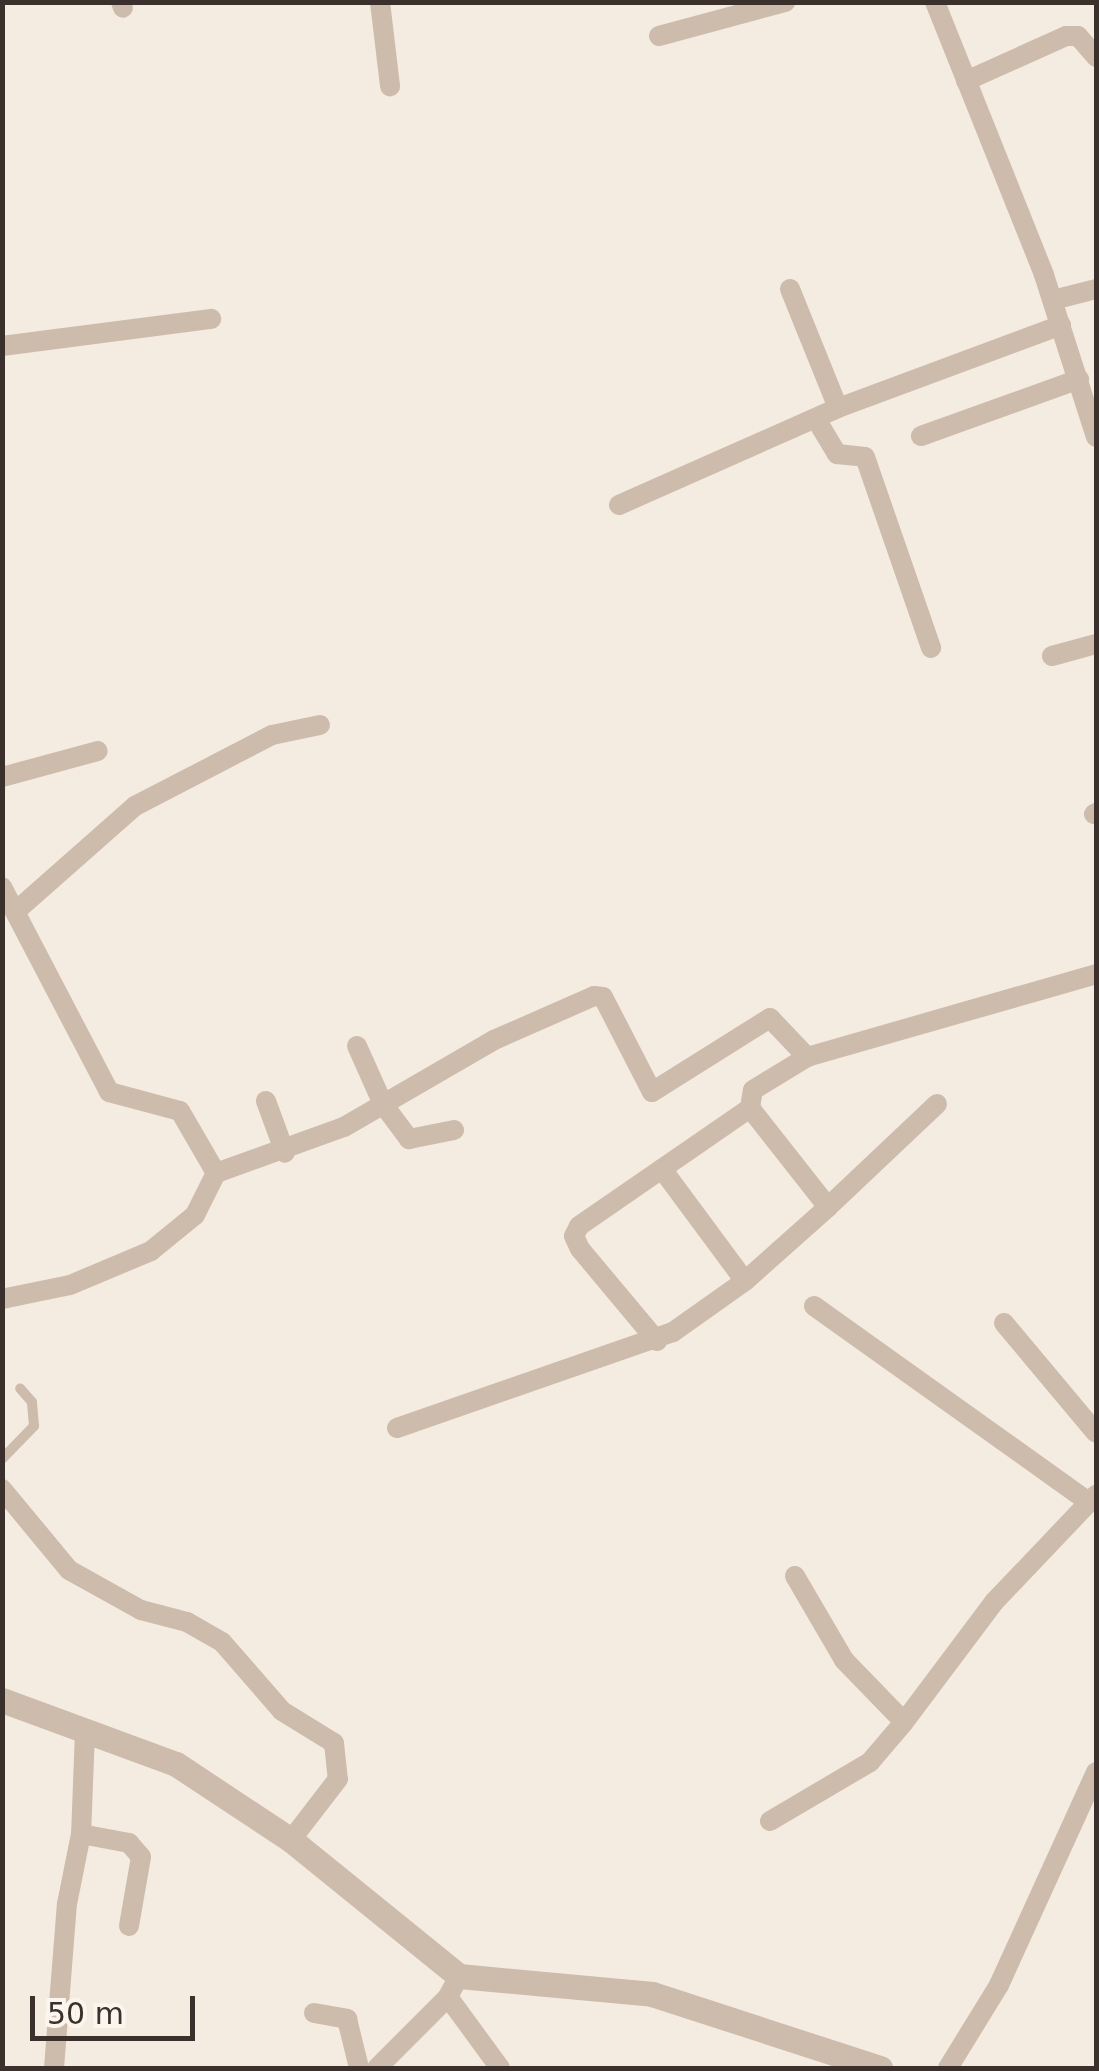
<!DOCTYPE html>
<html>
<head>
<meta charset="utf-8">
<style>
  body { margin:0 }
  #map { position:relative; width:1099px; height:2071px; overflow:hidden; background:#f4ebe1; font-family:"DejaVu Sans",sans-serif }
  div>[style] { position:absolute }
  .service>* { height:10px; margin:-5px; padding:0 5px; transform-origin:5px; border-radius:5px; background:#cdbbac }
  .minor>* { height:20px; margin:-10px; padding:0 10px; transform-origin:10px; border-radius:10px; background:#cdbbac }
  .tertiary>* { height:25px; margin:-12.5px; padding:0 12.5px; transform-origin:12.5px; border-radius:12.5px; background:#cdbbac }
  span { translate:-50% -50%; white-space:nowrap; text-align:center; line-height:1.15; -webkit-text-stroke:8px #fbf5ee; paint-order:stroke }
  .frame { position:absolute; inset:0; border:5px solid #3b302b; pointer-events:none }
  .scale { position:absolute; left:30px; top:1996px; width:165px; height:45px; box-sizing:border-box; border:5px solid #3b302b; border-top:0; padding-left:12px; font-size:30px; line-height:35px; white-space:nowrap; color:#3b302b; -webkit-text-stroke:8px #fbf5ee; paint-order:stroke }
</style>
</head>
<body>
<div id="map">
  <div class="service">
    <i style="left:2px;top:1459px;width:46px;rotate:-45.9deg"></i>
    <i style="left:34px;top:1426px;width:24px;rotate:-95deg"></i>
    <i style="left:32px;top:1402px;width:18px;rotate:-131deg"></i>
  </div>
  <div class="minor">
    <i style="left:121px;top:2px;width:6px;rotate:72deg"></i>
    <i style="left:380px;top:2px;width:85px;rotate:83.2deg"></i>
    <i style="left:935px;top:2px;width:294px;rotate:68.2deg"></i>
    <i style="left:1044px;top:275px;width:170px;rotate:72.2deg"></i>
    <i style="left:659px;top:36px;width:131px;rotate:-15.1deg"></i>
    <i style="left:966px;top:81px;width:110px;rotate:-24.2deg"></i>
    <i style="left:1066px;top:36px;width:12px"></i>
    <i style="left:1078px;top:36px;width:28px;rotate:49deg"></i>
    <i style="left:790px;top:289px;width:128px;rotate:68deg"></i>
    <i style="left:1053px;top:300px;width:44px;rotate:-14.3deg"></i>
    <i style="left:2px;top:346px;width:211px;rotate:-7.4deg"></i>
    <i style="left:816px;top:419px;width:41px;rotate:59deg"></i>
    <i style="left:837px;top:454px;width:28px;rotate:6deg"></i>
    <i style="left:865px;top:457px;width:202px;rotate:70.9deg"></i>
    <i style="left:921px;top:436px;width:168px;rotate:-19.8deg"></i>
    <i style="left:619px;top:505px;width:240px;rotate:-23.9deg"></i>
    <i style="left:838px;top:408px;width:238px;rotate:-20.4deg"></i>
    <i style="left:1052px;top:656px;width:46px;rotate:-15.3deg"></i>
    <i style="left:2px;top:777px;width:99px;rotate:-15.2deg"></i>
    <i style="left:1094px;top:814px;width:2px;rotate:-27deg"></i>
    <i style="left:2px;top:887px;width:231px;rotate:62.4deg"></i>
    <i style="left:109px;top:1092px;width:73px;rotate:15deg"></i>
    <i style="left:180px;top:1111px;width:72px;rotate:59.9deg"></i>
    <i style="left:216px;top:1173px;width:47px;rotate:116.6deg"></i>
    <i style="left:195px;top:1215px;width:57px;rotate:140.7deg"></i>
    <i style="left:151px;top:1251px;width:88px;rotate:157.2deg"></i>
    <i style="left:70px;top:1285px;width:69px;rotate:168.4deg"></i>
    <i style="left:16px;top:911px;width:159px;rotate:-41.4deg"></i>
    <i style="left:135px;top:806px;width:154px;rotate:-27.4deg"></i>
    <i style="left:272px;top:735px;width:49px;rotate:-11.8deg"></i>
    <i style="left:357px;top:1046px;width:64px;rotate:65.9deg"></i>
    <i style="left:383px;top:1104px;width:44px;rotate:53.4deg"></i>
    <i style="left:409px;top:1139px;width:46px;rotate:-11.3deg"></i>
    <i style="left:266px;top:1101px;width:55px;rotate:69.9deg"></i>
    <i style="left:750px;top:1108px;width:126px;rotate:51.8deg"></i>
    <i style="left:828px;top:1207px;width:150px;rotate:-43.4deg"></i>
    <i style="left:662px;top:1169px;width:139px;rotate:53.5deg"></i>
    <i style="left:216px;top:1173px;width:136px;rotate:-19.8deg"></i>
    <i style="left:344px;top:1127px;width:173px;rotate:-30.1deg"></i>
    <i style="left:494px;top:1040px;width:109px;rotate:-23.7deg"></i>
    <i style="left:594px;top:996px;width:9px;rotate:6deg"></i>
    <i style="left:603px;top:997px;width:107px;rotate:62.7deg"></i>
    <i style="left:652px;top:1092px;width:139px;rotate:-32.1deg"></i>
    <i style="left:770px;top:1018px;width:54px;rotate:46.5deg"></i>
    <i style="left:807px;top:1057px;width:301px;rotate:-16deg"></i>
    <i style="left:814px;top:1306px;width:338px;rotate:35.5deg"></i>
    <i style="left:1004px;top:1323px;width:143px;rotate:50.1deg"></i>
    <i style="left:657px;top:1341px;width:120px;rotate:-129.9deg"></i>
    <i style="left:580px;top:1249px;width:14px;rotate:-115deg"></i>
    <i style="left:574px;top:1236px;width:11px;rotate:-63deg"></i>
    <i style="left:579px;top:1226px;width:208px;rotate:-34.6deg"></i>
    <i style="left:750px;top:1108px;width:18px;rotate:-81deg"></i>
    <i style="left:753px;top:1090px;width:63px;rotate:-31.4deg"></i>
    <i style="left:397px;top:1428px;width:292px;rotate:-19.2deg"></i>
    <i style="left:673px;top:1332px;width:88px;rotate:-35.3deg"></i>
    <i style="left:745px;top:1281px;width:111px;rotate:-41.7deg"></i>
    <i style="left:2px;top:1489px;width:105px;rotate:50.4deg"></i>
    <i style="left:69px;top:1570px;width:82px;rotate:29.1deg"></i>
    <i style="left:141px;top:1610px;width:48px;rotate:14.6deg"></i>
    <i style="left:187px;top:1622px;width:40px;rotate:29.7deg"></i>
    <i style="left:222px;top:1642px;width:91px;rotate:49deg"></i>
    <i style="left:282px;top:1711px;width:61px;rotate:31.6deg"></i>
    <i style="left:334px;top:1743px;width:36px;rotate:84deg"></i>
    <i style="left:338px;top:1779px;width:77px;rotate:127.6deg"></i>
    <i style="left:795px;top:1576px;width:97px;rotate:59.7deg"></i>
    <i style="left:844px;top:1660px;width:86px;rotate:45.9deg"></i>
    <i style="left:904px;top:1722px;width:150px;rotate:-53.1deg"></i>
    <i style="left:994px;top:1602px;width:148px;rotate:-46.4deg"></i>
    <i style="left:85px;top:1732px;width:102px;rotate:92.2deg"></i>
    <i style="left:81px;top:1834px;width:49px;rotate:10.6deg"></i>
    <i style="left:129px;top:1843px;width:18px;rotate:49deg"></i>
    <i style="left:141px;top:1857px;width:70px;rotate:99.9deg"></i>
    <i style="left:770px;top:1821px;width:116px;rotate:-30.5deg"></i>
    <i style="left:870px;top:1762px;width:52px;rotate:-49.6deg"></i>
    <i style="left:459px;top:1976px;width:24px;rotate:118deg"></i>
    <i style="left:448px;top:1997px;width:88px;rotate:53.8deg"></i>
    <i style="left:314px;top:2013px;width:34px;rotate:10deg"></i>
    <i style="left:347px;top:2019px;width:50px;rotate:76.2deg"></i>
    <i style="left:54px;top:2068px;width:165px;rotate:-85.5deg"></i>
    <i style="left:67px;top:1904px;width:71px;rotate:-78.7deg"></i>
    <i style="left:377px;top:2068px;width:100px;rotate:-45deg"></i>
    <i style="left:948px;top:2068px;width:97px;rotate:-58.4deg"></i>
    <i style="left:999px;top:1985px;width:234px;rotate:-65.5deg"></i>
  </div>
  <div class="tertiary">
    <i style="left:2px;top:1700px;width:185px;rotate:20.2deg"></i>
    <i style="left:176px;top:1764px;width:138px;rotate:33.5deg"></i>
    <i style="left:291px;top:1840px;width:216px;rotate:39deg"></i>
    <i style="left:459px;top:1976px;width:194px;rotate:5.3deg"></i>
    <i style="left:652px;top:1994px;width:240px;rotate:18deg"></i>
  </div>
  <div class="frame"></div>
  <div class="scale">50 m</div>
</div>
</body>
</html>
